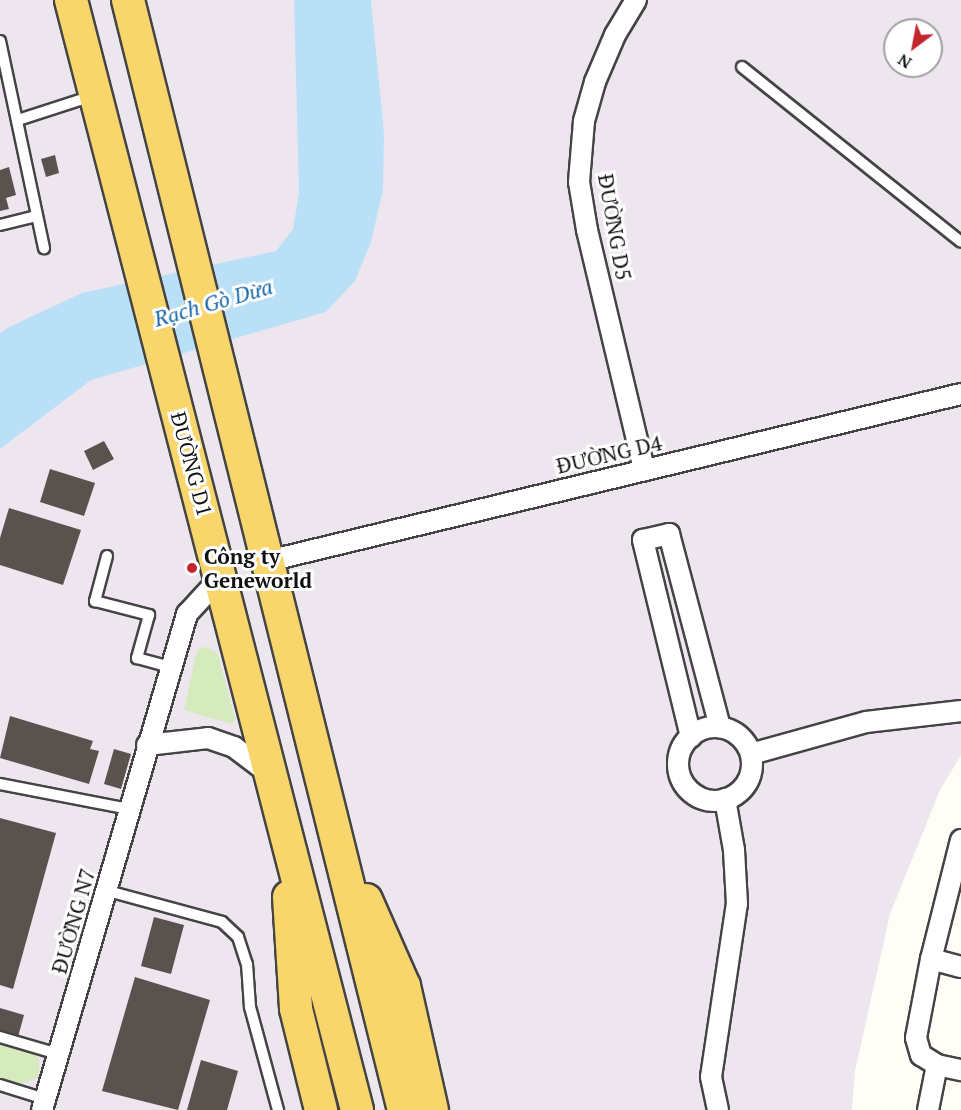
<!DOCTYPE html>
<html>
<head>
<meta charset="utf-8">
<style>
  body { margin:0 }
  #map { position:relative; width:961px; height:1110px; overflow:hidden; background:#fffdf5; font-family:"PT Serif",serif }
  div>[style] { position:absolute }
  .industrial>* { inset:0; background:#eee6ef }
  .green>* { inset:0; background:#d5ebbd }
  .water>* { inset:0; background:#b9e0f7 }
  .building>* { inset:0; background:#5a524d }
  .roads { filter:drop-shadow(2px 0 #444) drop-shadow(-2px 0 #444) drop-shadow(0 2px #444) drop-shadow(0 -2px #444) }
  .lane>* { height:10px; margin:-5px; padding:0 5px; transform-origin:5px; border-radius:5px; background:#fff }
  .street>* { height:20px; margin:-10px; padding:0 10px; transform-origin:10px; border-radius:10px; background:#fff }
  .street>.ring { margin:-10px; padding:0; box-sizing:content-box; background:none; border:20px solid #fff; border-radius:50% }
  .primary>* { height:32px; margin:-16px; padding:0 16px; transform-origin:16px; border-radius:16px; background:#f9d66b }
  .dots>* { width:16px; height:16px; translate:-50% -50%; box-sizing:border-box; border:3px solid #fff; border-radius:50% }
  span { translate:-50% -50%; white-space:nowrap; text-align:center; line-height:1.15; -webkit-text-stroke:6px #fff; paint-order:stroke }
  .street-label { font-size:21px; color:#111 }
  .poi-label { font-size:21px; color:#111; font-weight:700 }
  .left { translate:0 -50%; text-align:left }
  .water-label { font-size:22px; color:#1768a6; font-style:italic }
  .north { position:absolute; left:883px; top:18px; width:60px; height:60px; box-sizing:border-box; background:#fff; border:2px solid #a0a0a0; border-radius:50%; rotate:212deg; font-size:16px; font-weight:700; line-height:24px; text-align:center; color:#111 }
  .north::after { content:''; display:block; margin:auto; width:21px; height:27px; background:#c4262e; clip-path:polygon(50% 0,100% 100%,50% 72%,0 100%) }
</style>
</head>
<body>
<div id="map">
  <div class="industrial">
    <i style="clip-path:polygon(evenodd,0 0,961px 0,961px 755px,940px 790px,890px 914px,855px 1071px,852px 1110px,0 1110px,0 0,895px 30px,931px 30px,931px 66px,895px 66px,895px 30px)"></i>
  </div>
  <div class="green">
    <i style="clip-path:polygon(207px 647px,218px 654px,235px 719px,232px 724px,184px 710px,196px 654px,200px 648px)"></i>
    <i style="clip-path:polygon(0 1042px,36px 1055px,40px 1061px,38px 1078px,19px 1084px,0 1078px)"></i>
  </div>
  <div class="water">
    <i style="clip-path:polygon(294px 0,371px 0,384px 134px,383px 190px,371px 242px,355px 281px,326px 312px,91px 380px,0 449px,0 333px,9px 327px,82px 293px,276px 251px,293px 229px,299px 193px)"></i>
  </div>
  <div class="building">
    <i style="clip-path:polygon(55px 155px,59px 173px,46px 177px,41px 159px)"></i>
    <i style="clip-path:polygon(9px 167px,16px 195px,6px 198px,9px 209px,0 211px,0 170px)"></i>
    <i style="clip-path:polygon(104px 441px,114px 459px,93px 470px,84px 451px)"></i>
    <i style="clip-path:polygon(50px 469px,95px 483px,84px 516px,40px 502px)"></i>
    <i style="clip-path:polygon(9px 508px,81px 530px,63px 585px,0 565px,0 538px)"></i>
    <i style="clip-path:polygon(10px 716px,93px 741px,90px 749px,99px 751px,89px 784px,0 758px)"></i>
    <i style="clip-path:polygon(114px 749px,131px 754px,121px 789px,104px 784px)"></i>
    <i style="clip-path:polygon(0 818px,56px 833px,13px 989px,0 985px)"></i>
    <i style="clip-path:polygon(154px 917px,184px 925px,171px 974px,141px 966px)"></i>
    <i style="clip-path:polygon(135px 977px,210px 1000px,178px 1110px,102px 1091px)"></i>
    <i style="clip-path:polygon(0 1008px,24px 1015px,18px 1037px,0 1032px)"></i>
    <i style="clip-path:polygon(201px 1060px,238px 1071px,227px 1110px,187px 1110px)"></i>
  </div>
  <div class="roads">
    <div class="lane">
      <i style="left:0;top:41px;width:212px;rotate:78deg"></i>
      <i style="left:742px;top:67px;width:280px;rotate:38.6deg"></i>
      <i style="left:18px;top:120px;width:78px;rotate:-18deg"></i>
      <i style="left:0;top:225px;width:38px;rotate:-14deg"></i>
      <i style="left:107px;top:556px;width:47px;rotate:104.9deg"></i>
      <i style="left:95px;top:601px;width:56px;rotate:14.5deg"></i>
      <i style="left:149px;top:615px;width:45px;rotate:105.6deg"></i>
      <i style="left:137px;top:658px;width:35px;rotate:15deg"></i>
      <i style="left:0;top:784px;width:131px;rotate:11deg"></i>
      <i style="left:108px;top:891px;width:118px;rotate:15.2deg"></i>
      <i style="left:222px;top:922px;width:22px;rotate:43deg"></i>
      <i style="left:238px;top:937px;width:28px;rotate:72deg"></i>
      <i style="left:247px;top:964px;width:43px;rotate:86deg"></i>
      <i style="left:250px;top:1007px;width:107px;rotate:74.8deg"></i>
      <i style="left:0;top:1037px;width:60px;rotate:16.3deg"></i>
      <i style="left:0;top:1085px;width:47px;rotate:17.3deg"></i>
    </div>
    <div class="street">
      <i style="left:636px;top:0;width:41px;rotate:121deg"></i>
      <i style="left:615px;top:35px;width:51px;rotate:113.1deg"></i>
      <i style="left:595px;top:82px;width:41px;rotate:105.8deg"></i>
      <i style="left:584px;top:121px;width:61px;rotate:94.7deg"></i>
      <i style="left:579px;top:182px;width:49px;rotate:80.5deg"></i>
      <i style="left:587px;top:230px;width:247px;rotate:76.6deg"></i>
      <i style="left:268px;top:561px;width:713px;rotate:-13.55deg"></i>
      <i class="ring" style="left:678px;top:727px;width:54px;height:54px"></i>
      <i style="left:691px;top:737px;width:203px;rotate:-103.7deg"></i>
      <i style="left:643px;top:540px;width:27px;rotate:-13deg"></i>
      <i style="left:669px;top:534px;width:200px;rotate:75.2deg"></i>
      <i style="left:147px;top:745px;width:61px;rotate:-6.5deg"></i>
      <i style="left:208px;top:738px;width:28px;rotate:19deg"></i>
      <i style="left:234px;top:747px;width:46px;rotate:37.1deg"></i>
      <i style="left:751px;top:754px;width:119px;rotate:-15.5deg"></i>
      <i style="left:866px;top:722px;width:96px;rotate:-6.6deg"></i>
      <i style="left:961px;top:840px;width:123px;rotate:104.1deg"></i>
      <i style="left:931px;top:959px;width:31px;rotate:15deg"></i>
      <i style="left:931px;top:959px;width:80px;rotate:100.8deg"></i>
      <i style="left:916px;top:1038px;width:18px;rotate:74deg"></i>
      <i style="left:921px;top:1055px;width:19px;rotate:32deg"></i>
      <i style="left:42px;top:1110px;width:517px;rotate:-73.7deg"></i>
      <i style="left:187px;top:614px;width:50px;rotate:-47.4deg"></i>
      <i style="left:718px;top:1110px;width:34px;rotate:-102deg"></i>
      <i style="left:711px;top:1077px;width:175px;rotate:-81.5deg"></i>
      <i style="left:737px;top:904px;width:54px;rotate:-93.2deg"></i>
      <i style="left:734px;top:850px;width:52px;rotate:-100deg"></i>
      <i style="left:928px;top:1110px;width:46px;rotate:-78.7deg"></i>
      <i style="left:937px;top:1065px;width:25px;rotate:12deg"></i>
    </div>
    <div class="primary">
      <i style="left:71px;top:0;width:1146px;rotate:75.55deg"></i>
      <i style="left:128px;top:0;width:1144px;rotate:76.04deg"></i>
      <i style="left:289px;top:897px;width:112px;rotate:86.4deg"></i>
      <i style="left:296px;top:1009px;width:104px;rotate:76.1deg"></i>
      <i style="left:366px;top:900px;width:94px;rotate:66.2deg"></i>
      <i style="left:404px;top:986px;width:127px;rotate:77.3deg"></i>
    </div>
  </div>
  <div class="dots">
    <i style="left:192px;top:568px;background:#c4262e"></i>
  </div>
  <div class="street-label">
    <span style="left:615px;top:227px;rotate:80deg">ĐƯỜNG D5</span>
    <span style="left:609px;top:454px;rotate:-13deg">ĐƯỜNG D4</span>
    <span style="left:192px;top:464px;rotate:75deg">ĐƯỜNG D1</span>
    <span style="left:73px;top:921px;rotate:-74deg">ĐƯỜNG N7</span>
  </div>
  <div class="poi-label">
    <span class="left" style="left:204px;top:568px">Công ty<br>Geneworld</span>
  </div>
  <div class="water-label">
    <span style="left:213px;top:302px;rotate:-16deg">Rạch Gò Dừa</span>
  </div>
  <div class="north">N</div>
</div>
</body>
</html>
